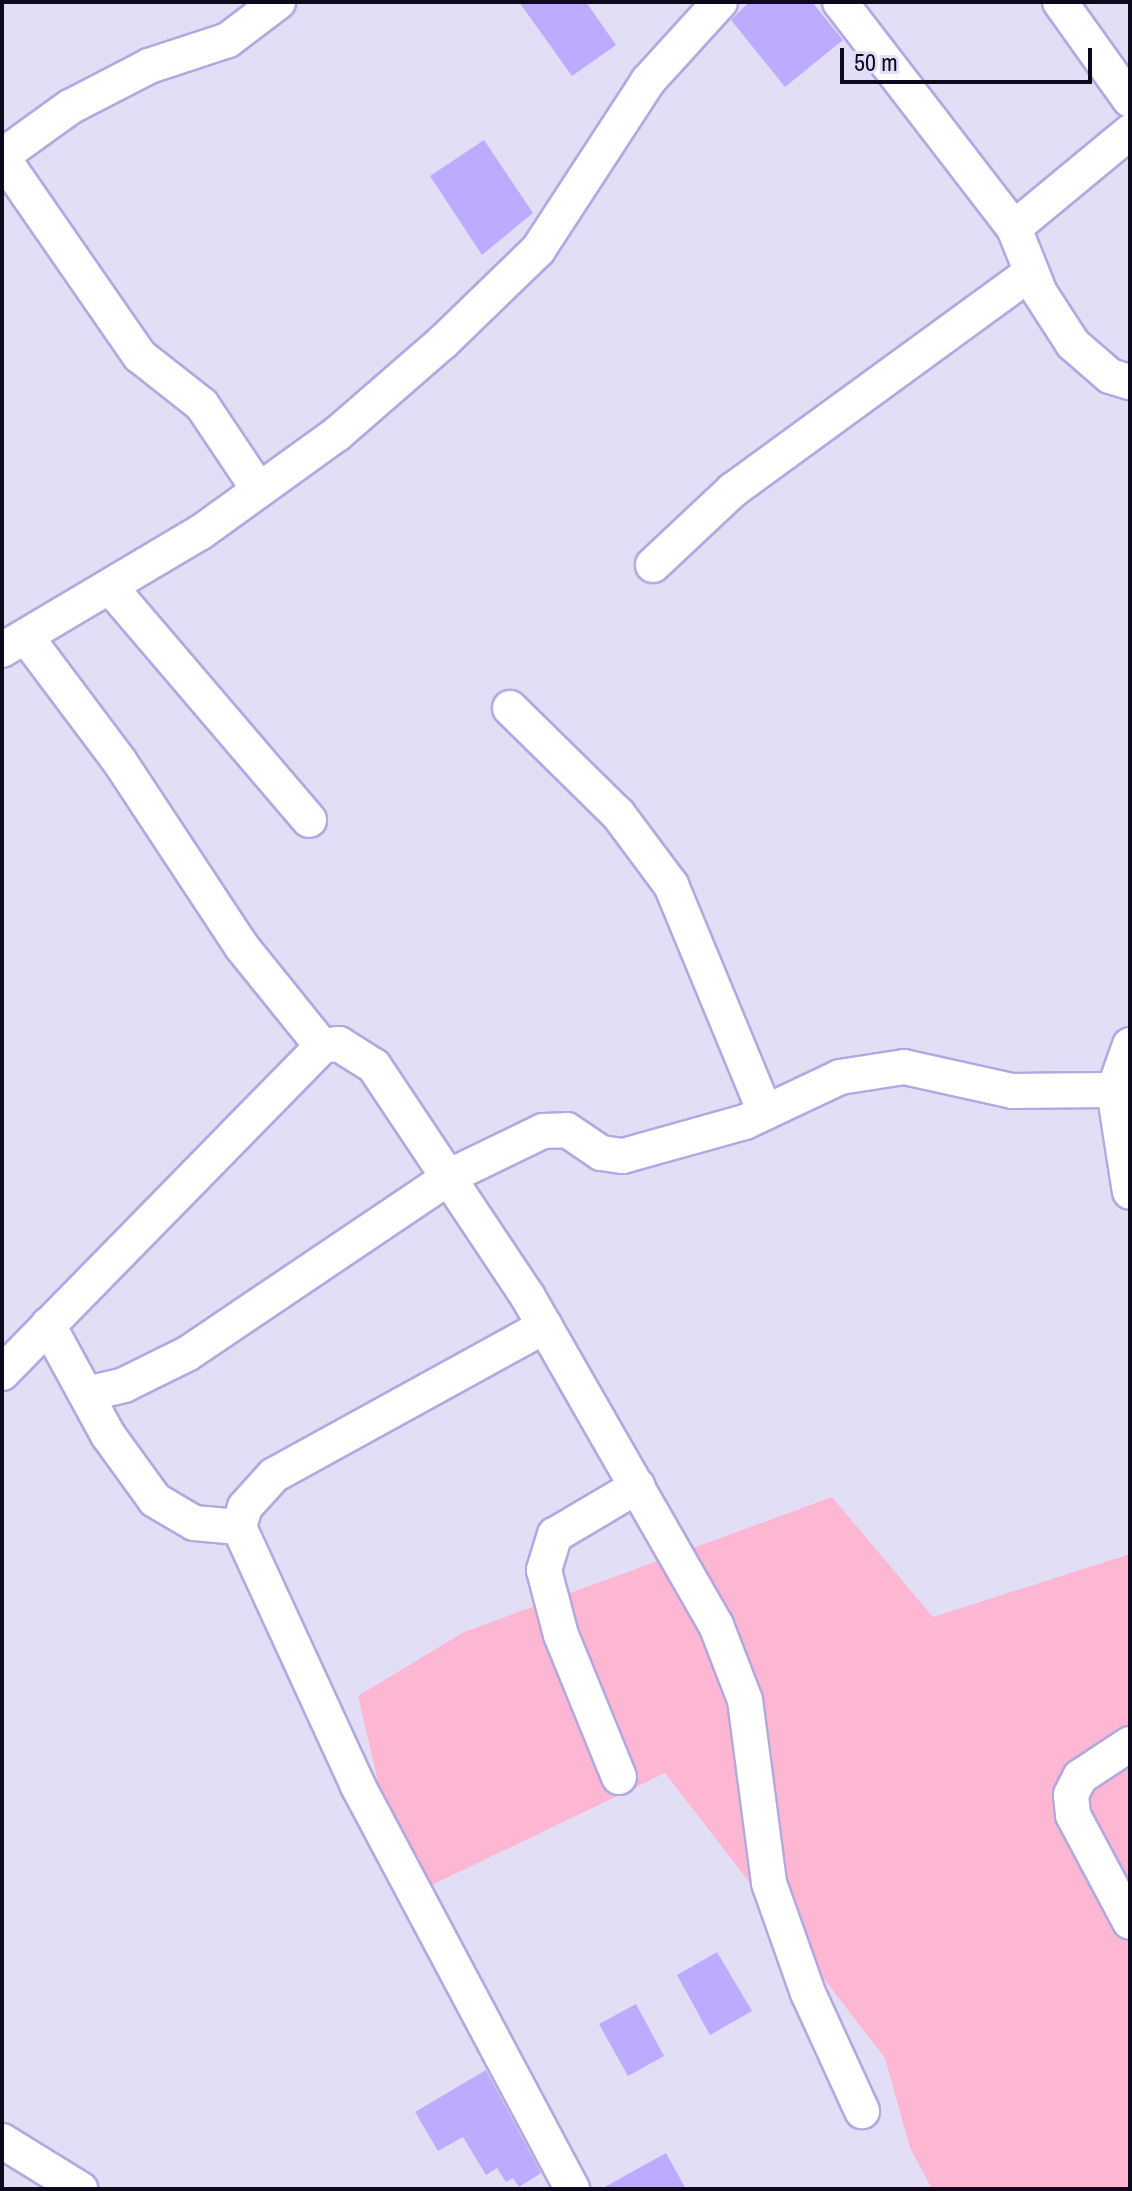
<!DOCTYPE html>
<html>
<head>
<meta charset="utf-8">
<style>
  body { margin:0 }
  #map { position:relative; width:1132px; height:2191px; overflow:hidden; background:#e2def6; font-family:"Archivo Narrow",sans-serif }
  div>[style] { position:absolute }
  .green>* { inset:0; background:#feb7d3 }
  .building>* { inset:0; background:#bdabff }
  .roads { filter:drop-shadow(2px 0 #b3a8df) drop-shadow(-2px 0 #b3a8df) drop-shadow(0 2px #b3a8df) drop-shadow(0 -2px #b3a8df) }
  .minor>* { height:34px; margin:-17px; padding:0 17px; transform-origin:17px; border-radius:17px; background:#fff }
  span { translate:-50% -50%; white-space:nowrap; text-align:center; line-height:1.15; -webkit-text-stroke:8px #e2def6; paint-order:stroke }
  .frame { position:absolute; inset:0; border:4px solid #0d081b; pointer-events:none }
  .scale { position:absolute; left:840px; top:48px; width:252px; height:36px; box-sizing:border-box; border:4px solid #0d081b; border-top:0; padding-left:10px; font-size:24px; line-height:28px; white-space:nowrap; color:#0d081b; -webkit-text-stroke:6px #e2def6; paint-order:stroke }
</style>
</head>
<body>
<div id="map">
  <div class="green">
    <i style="clip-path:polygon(832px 1497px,933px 1617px,1130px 1554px,1130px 2189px,932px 2189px,910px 2148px,885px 2058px,665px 1773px,405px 1898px,358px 1696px,464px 1632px)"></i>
  </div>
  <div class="building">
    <i style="clip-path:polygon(519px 2px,586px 2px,616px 45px,572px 76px)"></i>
    <i style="clip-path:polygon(749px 2px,812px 2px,843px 40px,785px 87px,731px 20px)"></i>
    <i style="clip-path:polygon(484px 140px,533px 213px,482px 255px,430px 176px)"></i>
    <i style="clip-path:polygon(717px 1952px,752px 2011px,710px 2035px,677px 1975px)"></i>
    <i style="clip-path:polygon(636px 2004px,664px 2056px,628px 2076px,599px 2024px)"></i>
    <i style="clip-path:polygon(486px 2070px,541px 2173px,519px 2187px,513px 2178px,506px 2182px,497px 2168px,486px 2175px,463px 2137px,438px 2151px,415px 2112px)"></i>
    <i style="clip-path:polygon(666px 2153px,686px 2189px,601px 2189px)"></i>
  </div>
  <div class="roads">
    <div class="minor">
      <i style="left:840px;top:2px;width:285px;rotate:52.4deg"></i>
      <i style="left:1014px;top:228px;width:70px;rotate:68.2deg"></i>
      <i style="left:1040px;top:293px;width:61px;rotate:57.1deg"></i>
      <i style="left:1073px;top:344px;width:49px;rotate:40.9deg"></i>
      <i style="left:1110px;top:376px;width:21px;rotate:17deg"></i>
      <i style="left:1060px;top:2px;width:120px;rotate:54.5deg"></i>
      <i style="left:2px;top:156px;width:84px;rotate:-35.8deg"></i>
      <i style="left:70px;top:107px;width:89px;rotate:-27.4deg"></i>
      <i style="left:149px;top:66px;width:83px;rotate:-18.2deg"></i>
      <i style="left:228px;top:40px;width:63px;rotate:-37.2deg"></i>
      <i style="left:2px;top:157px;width:242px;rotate:55.3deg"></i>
      <i style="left:140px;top:356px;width:79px;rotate:38.3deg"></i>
      <i style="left:202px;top:405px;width:102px;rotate:56.2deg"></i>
      <i style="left:1014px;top:228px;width:151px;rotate:-39.6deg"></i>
      <i style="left:653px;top:565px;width:110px;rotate:-43.2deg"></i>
      <i style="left:733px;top:490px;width:369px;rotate:-36.1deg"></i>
      <i style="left:111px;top:588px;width:305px;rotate:49.5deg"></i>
      <i style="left:27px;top:638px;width:155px;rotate:53.1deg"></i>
      <i style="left:120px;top:762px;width:222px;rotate:56.6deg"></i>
      <i style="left:242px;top:947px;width:127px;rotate:51.1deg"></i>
      <i style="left:2px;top:650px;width:231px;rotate:-30.7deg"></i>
      <i style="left:201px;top:532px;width:168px;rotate:-35.8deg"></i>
      <i style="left:337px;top:434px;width:140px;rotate:-41deg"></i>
      <i style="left:443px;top:342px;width:132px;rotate:-44.1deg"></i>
      <i style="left:538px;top:250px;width:202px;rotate:-56.9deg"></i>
      <i style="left:648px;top:81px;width:107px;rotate:-47.7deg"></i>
      <i style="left:510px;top:708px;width:151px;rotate:44.5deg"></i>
      <i style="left:618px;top:814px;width:89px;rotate:53.3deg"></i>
      <i style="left:671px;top:885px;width:246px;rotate:67.5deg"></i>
      <i style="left:1130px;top:1045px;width:48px;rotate:109.6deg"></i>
      <i style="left:1114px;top:1090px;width:103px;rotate:81.1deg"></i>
      <i style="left:48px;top:1325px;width:125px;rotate:61.4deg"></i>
      <i style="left:108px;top:1435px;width:80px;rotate:54.1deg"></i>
      <i style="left:155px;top:1500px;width:45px;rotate:30.5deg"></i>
      <i style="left:194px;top:1523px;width:45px;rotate:5.1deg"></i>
      <i style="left:545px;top:1326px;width:309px;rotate:151.2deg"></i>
      <i style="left:274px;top:1475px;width:43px;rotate:132.2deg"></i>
      <i style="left:245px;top:1507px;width:21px;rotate:107deg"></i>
      <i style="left:239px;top:1527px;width:285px;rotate:65.3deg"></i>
      <i style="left:358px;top:1786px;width:456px;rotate:62deg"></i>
      <i style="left:2px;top:1373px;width:458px;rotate:-45.6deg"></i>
      <i style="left:322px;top:1046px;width:17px;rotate:-7deg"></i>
      <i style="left:339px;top:1044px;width:41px;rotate:32.2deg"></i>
      <i style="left:374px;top:1066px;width:278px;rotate:56.3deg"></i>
      <i style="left:528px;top:1297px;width:378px;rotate:60.2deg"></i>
      <i style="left:716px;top:1625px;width:80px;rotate:68.9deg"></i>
      <i style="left:745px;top:1700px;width:185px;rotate:82.5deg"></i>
      <i style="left:769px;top:1883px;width:117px;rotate:70.5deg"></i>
      <i style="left:808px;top:1993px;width:130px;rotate:65.4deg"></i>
      <i style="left:86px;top:1394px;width:39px;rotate:-13deg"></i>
      <i style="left:124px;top:1385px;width:70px;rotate:-26.2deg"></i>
      <i style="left:187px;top:1354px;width:320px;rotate:-34deg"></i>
      <i style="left:452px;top:1175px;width:101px;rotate:-25.8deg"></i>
      <i style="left:543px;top:1131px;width:24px;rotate:-2deg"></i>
      <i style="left:567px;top:1130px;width:41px;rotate:34.1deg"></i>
      <i style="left:601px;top:1153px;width:22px;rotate:8deg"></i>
      <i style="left:623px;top:1156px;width:127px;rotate:-15.6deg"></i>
      <i style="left:745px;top:1122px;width:105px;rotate:-25.3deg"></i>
      <i style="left:840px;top:1077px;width:65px;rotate:-8.9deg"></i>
      <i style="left:904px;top:1067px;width:111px;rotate:12.5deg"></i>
      <i style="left:1012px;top:1091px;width:102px;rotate:-0.6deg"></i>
      <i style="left:1130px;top:1744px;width:60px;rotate:146.6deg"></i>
      <i style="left:1080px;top:1777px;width:20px;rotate:117deg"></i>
      <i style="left:1071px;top:1795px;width:20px;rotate:84deg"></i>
      <i style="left:1073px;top:1815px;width:121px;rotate:62deg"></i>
      <i style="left:619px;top:1777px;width:153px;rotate:-112.2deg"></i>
      <i style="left:561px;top:1635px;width:67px;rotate:-104.7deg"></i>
      <i style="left:544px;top:1570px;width:37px;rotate:-73deg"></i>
      <i style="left:555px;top:1535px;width:96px;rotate:-30.6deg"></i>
      <i style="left:2px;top:2141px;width:92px;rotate:31.6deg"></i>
    </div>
  </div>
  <div class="frame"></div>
  <div class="scale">50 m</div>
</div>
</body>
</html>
